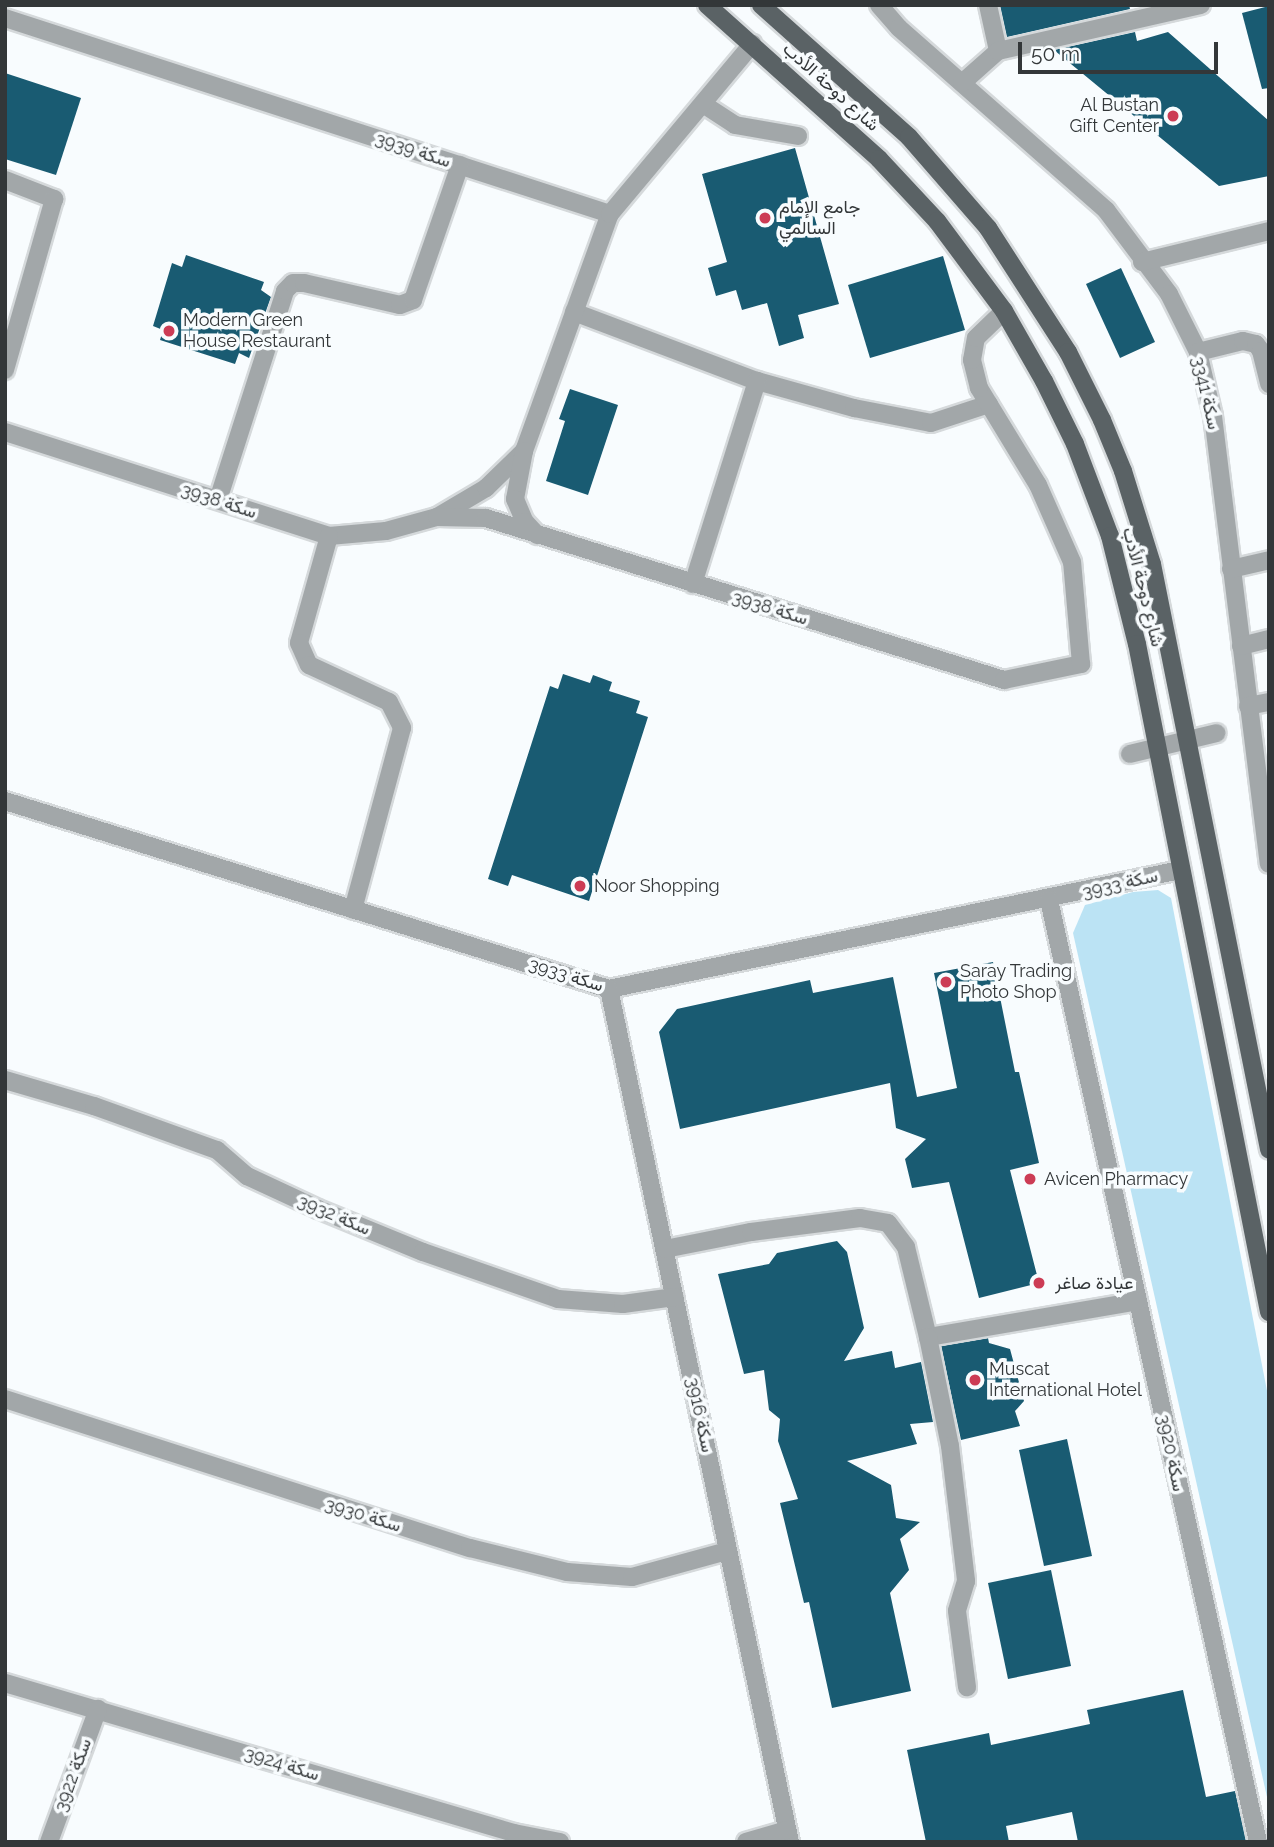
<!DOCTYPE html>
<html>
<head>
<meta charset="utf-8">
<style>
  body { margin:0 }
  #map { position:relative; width:1274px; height:1847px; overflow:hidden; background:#f8fcfe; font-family:Raleway,Vazirmatn,sans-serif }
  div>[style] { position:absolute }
  .green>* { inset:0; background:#bbe3f4 }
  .building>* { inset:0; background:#195b72 }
  .roads { filter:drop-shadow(2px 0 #d5d9db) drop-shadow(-2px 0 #d5d9db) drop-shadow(0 2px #d5d9db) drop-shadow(0 -2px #d5d9db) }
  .minor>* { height:18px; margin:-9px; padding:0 9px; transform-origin:9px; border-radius:9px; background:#a2a7a9 }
  .major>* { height:18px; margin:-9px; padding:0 9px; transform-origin:9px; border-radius:9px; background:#5a6265 }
  .dots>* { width:19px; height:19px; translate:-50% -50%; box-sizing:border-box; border:4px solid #f8fcfe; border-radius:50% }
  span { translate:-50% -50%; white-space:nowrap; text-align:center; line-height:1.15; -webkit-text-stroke:7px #f8fcfe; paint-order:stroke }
  .street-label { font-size:18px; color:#333739 }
  .poi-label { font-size:18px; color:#333739 }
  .right { translate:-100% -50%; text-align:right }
  .left { translate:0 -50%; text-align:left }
  .frame { position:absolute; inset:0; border:7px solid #333739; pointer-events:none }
  .scale { position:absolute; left:1018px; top:42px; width:200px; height:32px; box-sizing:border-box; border:4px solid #333739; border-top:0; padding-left:9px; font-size:21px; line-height:24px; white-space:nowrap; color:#333739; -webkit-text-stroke:5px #f8fcfe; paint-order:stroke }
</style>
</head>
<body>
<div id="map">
  <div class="green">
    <i style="clip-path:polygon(1158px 890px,1171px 898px,1269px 1401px,1269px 1806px,1073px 933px,1085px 905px,1133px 892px)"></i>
  </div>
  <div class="building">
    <i style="clip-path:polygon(1000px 5px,1129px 5px,1130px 9px,1007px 37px)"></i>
    <i style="clip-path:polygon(1269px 6px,1269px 88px,1262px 89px,1242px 13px)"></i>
    <i style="clip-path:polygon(1135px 32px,1137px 41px,1168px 32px,1269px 121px,1269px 176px,1219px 186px,1054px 50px)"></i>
    <i style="clip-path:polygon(5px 73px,81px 98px,56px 175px,5px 159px)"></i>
    <i style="clip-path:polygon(795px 148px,839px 304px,798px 315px,804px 338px,779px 346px,767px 303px,742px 310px,736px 290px,716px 296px,708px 268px,727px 262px,702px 174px)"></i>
    <i style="clip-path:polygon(186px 255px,264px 282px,261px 290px,271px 297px,249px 358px,239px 353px,235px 364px,160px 340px,163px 330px,153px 326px,172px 263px,182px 267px)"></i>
    <i style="clip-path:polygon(943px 256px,965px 330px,870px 358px,848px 285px)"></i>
    <i style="clip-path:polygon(1121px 268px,1155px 342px,1120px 358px,1086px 284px)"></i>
    <i style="clip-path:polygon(570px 389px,618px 405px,588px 495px,546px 481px,565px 421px,559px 419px)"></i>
    <i style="clip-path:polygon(563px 674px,590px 683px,593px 675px,612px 682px,609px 691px,640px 701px,636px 713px,648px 717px,589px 901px,512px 875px,508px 886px,488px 879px,550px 686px,558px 689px)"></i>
    <i style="clip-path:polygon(993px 962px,1015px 1072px,1019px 1072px,1039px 1163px,1010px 1170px,1039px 1283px,979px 1298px,949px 1182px,912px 1188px,905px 1159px,926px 1139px,896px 1128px,890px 1083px,680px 1129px,659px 1032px,677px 1009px,810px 980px,813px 993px,893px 977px,917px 1097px,957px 1088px,934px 973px)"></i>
    <i style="clip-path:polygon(837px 1241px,847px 1252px,864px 1328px,844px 1361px,892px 1351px,895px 1368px,921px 1362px,933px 1422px,910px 1424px,917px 1444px,847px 1461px,891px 1485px,896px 1518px,920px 1522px,900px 1539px,909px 1570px,890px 1593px,911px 1691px,832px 1708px,809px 1602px,804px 1603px,780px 1503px,798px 1499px,778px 1441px,780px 1419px,769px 1410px,764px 1370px,744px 1374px,718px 1274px,769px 1264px,777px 1253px)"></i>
    <i style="clip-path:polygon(988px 1338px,989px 1343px,1010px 1349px,1024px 1401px,1015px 1411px,1020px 1426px,961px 1440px,941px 1346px)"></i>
    <i style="clip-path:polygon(1067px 1439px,1092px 1556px,1044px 1566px,1019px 1450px)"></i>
    <i style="clip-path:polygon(1051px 1570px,1071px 1666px,1008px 1679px,988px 1583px)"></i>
    <i style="clip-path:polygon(1183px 1690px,1206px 1797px,1235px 1791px,1246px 1842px,1078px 1842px,1072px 1812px,1006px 1826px,1009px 1842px,926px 1842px,907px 1750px,989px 1733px,991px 1745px,1090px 1724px,1087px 1710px)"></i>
  </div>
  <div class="roads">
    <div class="minor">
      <i style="left:879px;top:5px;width:30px;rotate:49deg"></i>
      <i style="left:899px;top:28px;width:276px;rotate:41.3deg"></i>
      <i style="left:1106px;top:210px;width:105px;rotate:53.1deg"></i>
      <i style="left:1169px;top:294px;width:65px;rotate:63.4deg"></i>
      <i style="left:1198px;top:352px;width:66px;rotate:76.8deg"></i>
      <i style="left:1213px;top:416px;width:451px;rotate:82.9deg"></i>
      <i style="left:988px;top:5px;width:47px;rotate:77.7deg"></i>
      <i style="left:5px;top:18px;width:636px;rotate:17.95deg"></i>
      <i style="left:962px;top:83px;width:48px;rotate:-41.6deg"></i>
      <i style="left:998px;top:51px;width:208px;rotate:-12.8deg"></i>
      <i style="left:703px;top:104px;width:38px;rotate:33deg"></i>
      <i style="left:735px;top:125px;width:64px;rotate:9.9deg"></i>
      <i style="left:5px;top:180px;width:53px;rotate:21.2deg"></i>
      <i style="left:54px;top:199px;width:178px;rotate:106deg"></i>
      <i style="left:1142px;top:262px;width:131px;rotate:-13.7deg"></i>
      <i style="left:574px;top:312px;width:196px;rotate:20.7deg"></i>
      <i style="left:757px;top:381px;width:101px;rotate:15.6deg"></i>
      <i style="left:854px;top:408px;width:78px;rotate:11deg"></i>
      <i style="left:931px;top:423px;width:61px;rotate:-18.1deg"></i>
      <i style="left:1198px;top:352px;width:46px;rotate:-13.7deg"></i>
      <i style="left:1243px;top:341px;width:13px;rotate:13deg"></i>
      <i style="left:1256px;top:344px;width:9px;rotate:54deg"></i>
      <i style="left:1261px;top:351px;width:34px;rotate:76deg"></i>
      <i style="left:5px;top:432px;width:340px;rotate:17.8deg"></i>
      <i style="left:329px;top:536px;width:57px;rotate:-5deg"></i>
      <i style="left:386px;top:531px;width:53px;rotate:-15.4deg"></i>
      <i style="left:437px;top:517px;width:57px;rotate:-30.6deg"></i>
      <i style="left:486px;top:488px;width:53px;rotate:-44.2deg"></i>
      <i style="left:524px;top:451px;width:252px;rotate:-70.1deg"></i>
      <i style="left:610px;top:214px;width:222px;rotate:-50.1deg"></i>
      <i style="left:524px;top:451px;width:49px;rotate:100.6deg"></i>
      <i style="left:515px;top:499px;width:25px;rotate:67deg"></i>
      <i style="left:525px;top:522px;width:18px;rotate:47deg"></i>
      <i style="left:218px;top:500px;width:219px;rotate:-72.2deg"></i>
      <i style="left:285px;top:291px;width:11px;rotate:-45deg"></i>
      <i style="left:293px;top:283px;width:11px"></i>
      <i style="left:304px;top:283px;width:98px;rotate:12.9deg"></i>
      <i style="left:400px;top:305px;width:14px;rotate:-21deg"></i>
      <i style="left:413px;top:300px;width:143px;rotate:-70.8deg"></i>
      <i style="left:437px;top:517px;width:49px;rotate:1.2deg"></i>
      <i style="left:486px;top:518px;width:543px;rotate:17.37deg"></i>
      <i style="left:1004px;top:680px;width:79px;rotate:-11.7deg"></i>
      <i style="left:1081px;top:664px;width:102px;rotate:-95deg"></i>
      <i style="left:1072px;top:562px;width:84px;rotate:-113.8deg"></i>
      <i style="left:1038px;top:485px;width:114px;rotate:-121.3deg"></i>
      <i style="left:979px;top:388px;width:29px;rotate:-104deg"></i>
      <i style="left:972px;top:360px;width:22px;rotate:-80deg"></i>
      <i style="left:976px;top:338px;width:39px;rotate:-44deg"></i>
      <i style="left:329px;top:536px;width:111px;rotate:105.7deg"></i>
      <i style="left:299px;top:643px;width:24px;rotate:66deg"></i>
      <i style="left:309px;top:665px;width:88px;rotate:24.8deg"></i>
      <i style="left:389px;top:702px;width:29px;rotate:63deg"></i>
      <i style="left:402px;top:728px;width:188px;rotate:105.1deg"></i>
      <i style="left:1231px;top:569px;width:39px;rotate:-13deg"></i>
      <i style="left:693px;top:584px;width:213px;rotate:-72.5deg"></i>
      <i style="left:1241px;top:646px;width:29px;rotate:-14deg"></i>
      <i style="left:1248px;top:706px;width:21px;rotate:-11deg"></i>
      <i style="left:1130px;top:754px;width:89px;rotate:-13.6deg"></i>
      <i style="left:5px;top:801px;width:633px;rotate:17.29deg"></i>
      <i style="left:609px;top:989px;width:583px;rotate:-11.77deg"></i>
      <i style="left:1049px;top:900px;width:965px;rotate:77.49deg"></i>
      <i style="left:609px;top:989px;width:872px;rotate:78.02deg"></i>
      <i style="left:5px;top:1080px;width:93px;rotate:16.3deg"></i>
      <i style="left:94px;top:1106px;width:131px;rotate:19.7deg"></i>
      <i style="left:217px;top:1150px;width:40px;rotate:41deg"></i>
      <i style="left:247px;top:1176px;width:78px;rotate:24.9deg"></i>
      <i style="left:318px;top:1209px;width:113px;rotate:22.3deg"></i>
      <i style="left:423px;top:1252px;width:143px;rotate:19.2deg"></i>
      <i style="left:558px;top:1299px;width:65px;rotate:4.4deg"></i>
      <i style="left:623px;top:1304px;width:52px;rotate:-7.7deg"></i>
      <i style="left:665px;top:1249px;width:88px;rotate:-11.2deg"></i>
      <i style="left:751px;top:1232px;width:110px;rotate:-7.3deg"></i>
      <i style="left:860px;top:1218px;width:28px;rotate:10deg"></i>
      <i style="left:888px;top:1223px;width:30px;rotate:53deg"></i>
      <i style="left:906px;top:1247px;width:93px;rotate:76.3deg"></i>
      <i style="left:928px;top:1337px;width:213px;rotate:-9.7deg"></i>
      <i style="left:928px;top:1337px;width:111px;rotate:78.6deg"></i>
      <i style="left:950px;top:1446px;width:136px;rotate:83.2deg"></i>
      <i style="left:966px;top:1581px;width:31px;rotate:107deg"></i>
      <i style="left:957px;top:1611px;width:77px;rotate:82.5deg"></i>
      <i style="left:5px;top:1399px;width:488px;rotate:17.8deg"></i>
      <i style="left:470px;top:1548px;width:100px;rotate:13.9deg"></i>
      <i style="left:567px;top:1572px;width:65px;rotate:4.4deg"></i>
      <i style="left:632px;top:1577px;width:98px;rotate:-15.3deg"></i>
      <i style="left:5px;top:1683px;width:531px;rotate:16.42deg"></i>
      <i style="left:514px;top:1833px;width:47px;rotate:11.1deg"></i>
      <i style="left:49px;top:1842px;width:142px;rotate:-69.8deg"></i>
      <i style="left:746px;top:1842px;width:43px;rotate:-16.3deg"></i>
    </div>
    <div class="major">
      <i style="left:707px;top:5px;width:231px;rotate:41.8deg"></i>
      <i style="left:879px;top:159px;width:85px;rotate:46.9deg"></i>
      <i style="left:937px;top:221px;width:112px;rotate:53.3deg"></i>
      <i style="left:1004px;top:311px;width:81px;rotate:60.3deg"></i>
      <i style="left:1044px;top:381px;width:70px;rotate:63.8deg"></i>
      <i style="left:1075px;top:444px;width:98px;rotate:69.2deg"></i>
      <i style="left:1110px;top:536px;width:111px;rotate:76deg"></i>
      <i style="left:1137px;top:644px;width:681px;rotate:78.82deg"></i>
      <i style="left:761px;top:5px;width:198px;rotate:41.7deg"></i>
      <i style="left:909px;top:137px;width:121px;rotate:49deg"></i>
      <i style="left:988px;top:228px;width:148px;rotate:57.2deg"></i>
      <i style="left:1068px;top:352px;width:76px;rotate:63.4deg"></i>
      <i style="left:1102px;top:420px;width:55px;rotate:67.6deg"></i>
      <i style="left:1123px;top:471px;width:97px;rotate:72.7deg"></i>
      <i style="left:1152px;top:564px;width:597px;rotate:78.69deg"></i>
    </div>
  </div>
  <div class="dots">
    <i style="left:1173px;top:116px;background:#cc3c55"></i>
    <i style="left:765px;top:218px;background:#cc3c55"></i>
    <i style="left:169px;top:331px;background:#cc3c55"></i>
    <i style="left:580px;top:886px;background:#cc3c55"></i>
    <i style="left:946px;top:982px;background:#cc3c55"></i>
    <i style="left:1030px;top:1179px;background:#cc3c55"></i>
    <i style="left:1039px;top:1283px;background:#cc3c55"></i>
    <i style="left:975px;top:1380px;background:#cc3c55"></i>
  </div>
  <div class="street-label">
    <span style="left:831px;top:87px;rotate:42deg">شارع دوحة الأدب</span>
    <span style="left:413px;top:150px;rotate:18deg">سكة 3939</span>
    <span style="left:1206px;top:393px;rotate:77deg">سكة 3341</span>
    <span style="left:219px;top:501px;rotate:18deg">سكة 3938</span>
    <span style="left:1143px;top:587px;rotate:76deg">شارع دوحة الأدب</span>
    <span style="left:770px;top:608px;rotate:17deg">سكة 3938</span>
    <span style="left:1120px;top:884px;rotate:-13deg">سكة 3933</span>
    <span style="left:566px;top:975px;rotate:17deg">سكة 3933</span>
    <span style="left:334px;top:1215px;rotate:23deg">سكة 3932</span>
    <span style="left:700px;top:1415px;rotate:78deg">سكة 3916</span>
    <span style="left:1171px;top:1453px;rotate:78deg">سكة 3920</span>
    <span style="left:363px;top:1515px;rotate:17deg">سكة 3930</span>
    <span style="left:282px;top:1764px;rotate:17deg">سكة 3924</span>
    <span style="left:73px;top:1775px;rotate:-70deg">سكة 3922</span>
  </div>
  <div class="poi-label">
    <span class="right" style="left:1159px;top:116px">Al Bustan<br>Gift Center</span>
    <span class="left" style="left:779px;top:218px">جامع الإمام<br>السالمي</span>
    <span class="left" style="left:183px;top:331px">Modern Green<br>House Restaurant</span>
    <span class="left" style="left:594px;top:886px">Noor Shopping</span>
    <span class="left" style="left:960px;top:982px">Saray Trading<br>Photo Shop</span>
    <span class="left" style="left:1044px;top:1179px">Avicen Pharmacy</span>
    <span class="left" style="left:1055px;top:1283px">عيادة صاغر</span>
    <span class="left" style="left:989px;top:1380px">Muscat<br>International Hotel</span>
  </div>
  <div class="frame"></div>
  <div class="scale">50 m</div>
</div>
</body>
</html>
